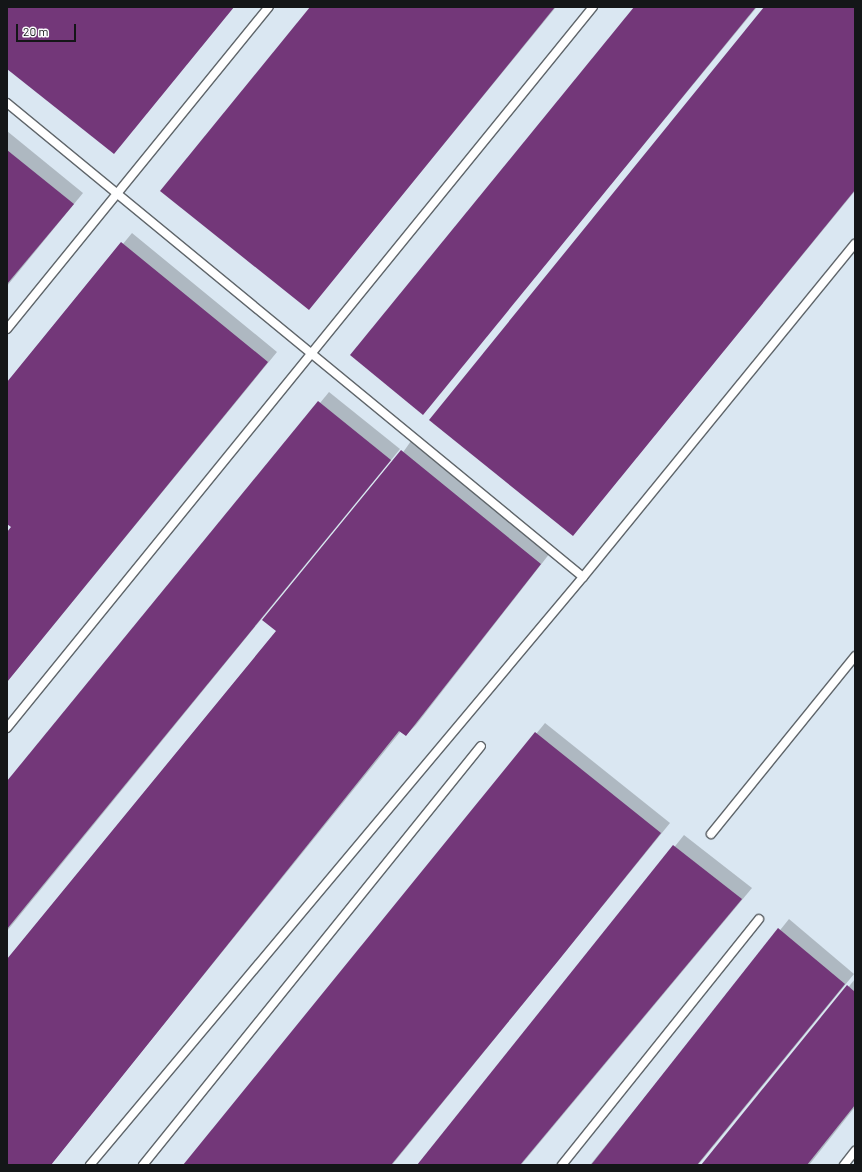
<!DOCTYPE html>
<html>
<head>
<meta charset="utf-8">
<style>
  body { margin:0 }
  #map { position:relative; width:862px; height:1172px; overflow:hidden; background:#eaf1f6; font-family:Barlow,sans-serif }
  div>[style] { position:absolute }
  .built>* { inset:0; background:#dae7f2 }
  .shadow>* { inset:0; background:#0003 }
  .building>* { inset:0; background:#733779 }
  .roads { filter:drop-shadow(1px 0 #60666b) drop-shadow(-1px 0 #60666b) drop-shadow(0 1px #60666b) drop-shadow(0 -1px #60666b) }
  .lane>* { height:8px; margin:-4px; padding:0 4px; transform-origin:4px; border-radius:4px; background:#fff }
  span { translate:-50% -50%; white-space:nowrap; text-align:center; line-height:1.15; -webkit-text-stroke:4px #fcfdfe; paint-order:stroke }
  .frame { position:absolute; inset:0; border:8px solid #141618; pointer-events:none }
  .scale { position:absolute; left:16px; top:24px; width:60px; height:18px; box-sizing:border-box; border:2px solid #141618; border-top:0; padding-left:5px; font-size:12px; line-height:14px; white-space:nowrap; color:#141618; -webkit-text-stroke:3px #fcfdfe; paint-order:stroke }
</style>
</head>
<body>
<div id="map">
  <div class="built">
    <i style="clip-path:polygon(7px 7px,855px 7px,855px 1165px,7px 1165px)"></i>
  </div>
  <div class="shadow">
    <i style="clip-path:polygon(7px 7px,234px 7px,114px 153px,7px 67px)"></i>
    <i style="clip-path:polygon(311px 7px,556px 7px,309px 309px)"></i>
    <i style="clip-path:polygon(635px 7px,757px 7px,423px 413px)"></i>
    <i style="clip-path:polygon(765px 7px,855px 7px,855px 191px,573px 535px)"></i>
    <i style="clip-path:polygon(7px 131px,83px 193px,7px 286px)"></i>
    <i style="clip-path:polygon(132px 233px,277px 352px,7px 682px,7px 534px,13px 527px,7px 522px,7px 384px)"></i>
    <i style="clip-path:polygon(329px 392px,400px 449px,7px 931px,7px 785px)"></i>
    <i style="clip-path:polygon(411px 441px,550px 553px,416px 725px,406px 735px,401px 731px,50px 1165px,7px 1165px,7px 963px,277px 631px)"></i>
    <i style="clip-path:polygon(545px 723px,670px 823px,392px 1165px,184px 1165px)"></i>
    <i style="clip-path:polygon(684px 835px,752px 888px,521px 1165px,419px 1165px)"></i>
    <i style="clip-path:polygon(789px 919px,854px 974px,698px 1165px,590px 1165px)"></i>
    <i style="clip-path:polygon(855px 979px,855px 1107px,809px 1165px,704px 1165px)"></i>
  </div>
  <div class="building">
    <i style="clip-path:polygon(7px 7px,234px 7px,114px 154px,7px 69px)"></i>
    <i style="clip-path:polygon(310px 7px,555px 7px,309px 310px,160px 191px)"></i>
    <i style="clip-path:polygon(634px 7px,756px 7px,423px 415px,350px 355px)"></i>
    <i style="clip-path:polygon(764px 7px,855px 7px,855px 190px,573px 536px,429px 420px)"></i>
    <i style="clip-path:polygon(7px 150px,74px 204px,7px 284px)"></i>
    <i style="clip-path:polygon(121px 242px,268px 362px,7px 682px,7px 532px,11px 527px,7px 524px,7px 382px)"></i>
    <i style="clip-path:polygon(318px 401px,391px 460px,7px 929px,7px 781px)"></i>
    <i style="clip-path:polygon(401px 450px,541px 564px,406px 736px,399px 731px,51px 1165px,7px 1165px,7px 959px,276px 631px,262px 620px)"></i>
    <i style="clip-path:polygon(535px 732px,661px 833px,558px 961px,391px 1165px,183px 1165px)"></i>
    <i style="clip-path:polygon(673px 845px,742px 899px,520px 1165px,417px 1165px)"></i>
    <i style="clip-path:polygon(778px 928px,845px 984px,697px 1165px,591px 1165px)"></i>
    <i style="clip-path:polygon(847px 985px,855px 992px,855px 1105px,807px 1165px,701px 1165px)"></i>
  </div>
  <div class="roads">
    <div class="lane">
      <i style="left:7px;top:103px;width:746px;rotate:39.45deg"></i>
      <i style="left:7px;top:329px;width:415px;rotate:-50.9deg"></i>
      <i style="left:7px;top:728px;width:929px;rotate:-50.9deg"></i>
      <i style="left:711px;top:834px;width:229px;rotate:-51deg"></i>
      <i style="left:90px;top:1165px;width:767px;rotate:-50.02deg"></i>
      <i style="left:583px;top:577px;width:430px;rotate:-50.8deg"></i>
      <i style="left:143px;top:1165px;width:538px;rotate:-51.11deg"></i>
      <i style="left:562px;top:1165px;width:315px;rotate:-51.3deg"></i>
      <i style="left:844px;top:1165px;width:18px;rotate:-52deg"></i>
    </div>
  </div>
  <div class="frame"></div>
  <div class="scale">20 m</div>
</div>
</body>
</html>
